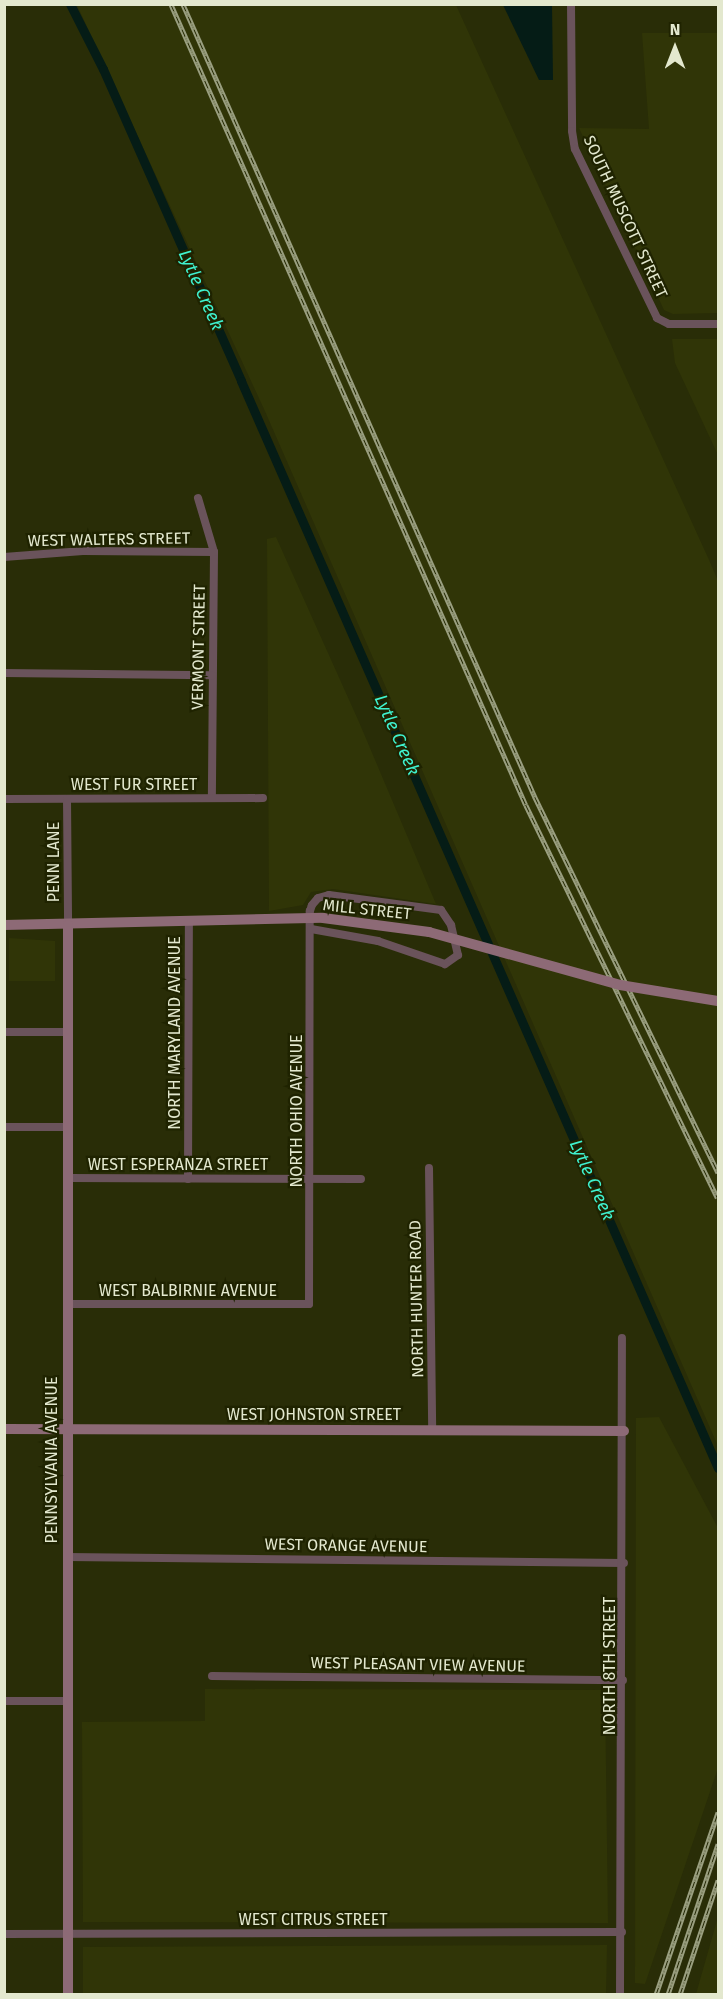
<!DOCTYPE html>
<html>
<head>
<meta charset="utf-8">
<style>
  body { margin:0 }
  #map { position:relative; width:723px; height:1999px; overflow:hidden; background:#292d07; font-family:"Fira Sans",sans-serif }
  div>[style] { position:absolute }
  .built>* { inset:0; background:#303507 }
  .water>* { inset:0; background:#051c16 }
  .canal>* { height:9px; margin:-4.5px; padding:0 4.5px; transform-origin:4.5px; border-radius:4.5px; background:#051c16 }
  .street>* { height:8px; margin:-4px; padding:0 4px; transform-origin:4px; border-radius:4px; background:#6a535b }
  .secondary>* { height:10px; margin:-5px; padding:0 5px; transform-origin:5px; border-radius:5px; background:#8d6a76 }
  .rail>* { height:4.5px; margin-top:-2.25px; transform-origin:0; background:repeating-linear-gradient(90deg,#1f2300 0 7px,#9a9f80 0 14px); box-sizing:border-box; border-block:2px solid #9a9f80 }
  .secondary-bridge>* { height:10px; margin:-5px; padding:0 5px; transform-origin:5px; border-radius:5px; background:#8d6a76 }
  span { translate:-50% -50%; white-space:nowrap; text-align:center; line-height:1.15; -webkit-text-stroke:4.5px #1f2300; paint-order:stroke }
  .street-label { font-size:16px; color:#e3e8ce }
  .water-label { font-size:18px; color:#3ff2cf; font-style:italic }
  .frame { position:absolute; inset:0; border:6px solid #e3e8ce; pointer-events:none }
  .north { position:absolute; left:645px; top:18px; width:60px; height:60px; -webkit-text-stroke:4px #1f2300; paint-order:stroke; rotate:0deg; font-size:16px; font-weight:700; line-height:24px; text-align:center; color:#e3e8ce }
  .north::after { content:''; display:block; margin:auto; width:21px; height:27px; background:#e3e8ce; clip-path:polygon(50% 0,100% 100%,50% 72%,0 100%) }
</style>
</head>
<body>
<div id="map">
  <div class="built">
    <i style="clip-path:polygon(77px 5px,456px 5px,710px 562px,718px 581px,718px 1446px,264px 409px)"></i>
    <i style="clip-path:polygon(642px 33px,718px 33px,718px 313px,673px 314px,664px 310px,579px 128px,649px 129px)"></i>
    <i style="clip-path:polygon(672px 339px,718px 339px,718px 455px,675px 363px)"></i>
    <i style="clip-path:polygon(276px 537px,359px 722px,436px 904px,333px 889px,311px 892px,303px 905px,269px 911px,267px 539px)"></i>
    <i style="clip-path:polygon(9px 938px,55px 941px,55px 981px,9px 981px)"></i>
    <i style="clip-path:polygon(659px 1417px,718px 1528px,718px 1768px,645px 1984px,635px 1983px,636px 1418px)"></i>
    <i style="clip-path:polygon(205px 1689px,605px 1690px,608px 1923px,83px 1922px,82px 1722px,205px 1721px)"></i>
    <i style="clip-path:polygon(718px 1917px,718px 1994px,696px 1994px)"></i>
    <i style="clip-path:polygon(607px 1945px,606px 1994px,83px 1994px,83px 1947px)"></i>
  </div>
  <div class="water">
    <i style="clip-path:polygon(503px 5px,552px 5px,553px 80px,539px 80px)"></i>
  </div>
  <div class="canal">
    <i style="left:70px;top:4px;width:73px;rotate:63.1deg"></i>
    <i style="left:103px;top:69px;width:341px;rotate:66.1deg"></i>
    <i style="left:241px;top:381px;width:1187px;rotate:66.31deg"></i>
  </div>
  <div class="street">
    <i style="left:571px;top:4px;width:127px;rotate:89.5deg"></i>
    <i style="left:572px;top:131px;width:18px;rotate:81deg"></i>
    <i style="left:575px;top:149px;width:188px;rotate:64.1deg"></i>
    <i style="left:657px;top:318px;width:13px;rotate:27deg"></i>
    <i style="left:669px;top:324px;width:49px"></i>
    <i style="left:198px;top:498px;width:56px;rotate:73.5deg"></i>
    <i style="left:214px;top:552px;width:246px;rotate:90.5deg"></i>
    <i style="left:4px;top:557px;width:79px;rotate:-4.3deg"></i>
    <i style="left:83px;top:551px;width:131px;rotate:0.4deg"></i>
    <i style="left:4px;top:673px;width:208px;rotate:0.6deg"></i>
    <i style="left:4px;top:799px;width:259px;rotate:-0.2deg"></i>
    <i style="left:67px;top:799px;width:126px;rotate:89.5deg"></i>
    <i style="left:4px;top:1032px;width:63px"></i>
    <i style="left:4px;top:1127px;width:63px"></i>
    <i style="left:429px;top:1168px;width:263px;rotate:89.3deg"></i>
    <i style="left:68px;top:1178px;width:293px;rotate:0.2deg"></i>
    <i style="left:188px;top:1179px;width:255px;rotate:-89.8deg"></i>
    <i style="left:67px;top:1304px;width:242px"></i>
    <i style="left:309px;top:1304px;width:393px;rotate:-89.9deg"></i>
    <i style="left:310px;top:911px;width:6px;rotate:-72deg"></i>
    <i style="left:312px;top:905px;width:9px;rotate:-49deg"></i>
    <i style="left:318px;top:898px;width:11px;rotate:-15deg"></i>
    <i style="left:329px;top:895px;width:113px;rotate:7.6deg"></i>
    <i style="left:441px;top:910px;width:18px;rotate:56deg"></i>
    <i style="left:451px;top:925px;width:31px;rotate:77deg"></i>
    <i style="left:458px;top:955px;width:16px;rotate:145deg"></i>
    <i style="left:445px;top:964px;width:71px;rotate:-161.1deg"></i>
    <i style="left:378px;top:941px;width:68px;rotate:-169.8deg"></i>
    <i style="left:67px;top:1557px;width:557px;rotate:0.62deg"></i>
    <i style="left:212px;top:1676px;width:411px;rotate:0.6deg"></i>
    <i style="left:4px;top:1701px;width:65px"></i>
    <i style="left:4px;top:1934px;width:618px;rotate:-0.19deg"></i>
    <i style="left:620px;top:1994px;width:656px;rotate:-89.83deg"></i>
  </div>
  <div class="secondary">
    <i style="left:4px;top:925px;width:319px;rotate:-1.3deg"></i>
    <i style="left:323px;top:918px;width:107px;rotate:7.5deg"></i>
    <i style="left:4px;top:1429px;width:620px;rotate:0.18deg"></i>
    <i style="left:68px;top:1994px;width:1069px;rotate:-90deg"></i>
  </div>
  <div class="rail">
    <i style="left:171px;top:4px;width:876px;rotate:66.1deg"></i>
    <i style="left:526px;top:805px;width:437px;rotate:64deg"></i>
    <i style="left:183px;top:4px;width:868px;rotate:66.06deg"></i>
    <i style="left:535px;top:797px;width:418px;rotate:64deg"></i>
    <i style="left:656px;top:1994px;width:192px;rotate:-71.2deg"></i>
    <i style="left:668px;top:1994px;width:158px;rotate:-71.6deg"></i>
    <i style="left:680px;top:1994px;width:120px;rotate:-71.6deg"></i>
  </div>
  <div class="secondary-bridge">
    <i style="left:429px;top:932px;width:198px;rotate:15.5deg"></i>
    <i style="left:620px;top:985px;width:99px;rotate:9.3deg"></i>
  </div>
  <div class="street-label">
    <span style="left:625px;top:217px;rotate:65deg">SOUTH MUSCOTT STREET</span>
    <span style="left:109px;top:540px;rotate:-1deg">WEST WALTERS STREET</span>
    <span style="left:199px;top:647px;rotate:-89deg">VERMONT STREET</span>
    <span style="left:134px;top:785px">WEST FUR STREET</span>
    <span style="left:54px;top:862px;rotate:-90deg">PENN LANE</span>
    <span style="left:367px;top:910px;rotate:6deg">MILL STREET</span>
    <span style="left:175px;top:1033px;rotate:-90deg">NORTH MARYLAND AVENUE</span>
    <span style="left:297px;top:1111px;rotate:-90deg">NORTH OHIO AVENUE</span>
    <span style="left:178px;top:1165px">WEST ESPERANZA STREET</span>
    <span style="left:188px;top:1291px">WEST BALBIRNIE AVENUE</span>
    <span style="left:417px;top:1299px;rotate:-91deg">NORTH HUNTER ROAD</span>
    <span style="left:314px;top:1415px">WEST JOHNSTON STREET</span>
    <span style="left:52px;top:1460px;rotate:-90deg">PENNSYLVANIA AVENUE</span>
    <span style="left:346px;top:1546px;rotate:1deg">WEST ORANGE AVENUE</span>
    <span style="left:418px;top:1665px;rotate:1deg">WEST PLEASANT VIEW AVENUE</span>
    <span style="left:610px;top:1666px;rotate:-90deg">NORTH 8TH STREET</span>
    <span style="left:313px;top:1920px">WEST CITRUS STREET</span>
  </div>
  <div class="water-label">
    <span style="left:201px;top:290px;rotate:66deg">Lytle Creek</span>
    <span style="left:397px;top:735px;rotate:66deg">Lytle Creek</span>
    <span style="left:592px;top:1180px;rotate:66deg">Lytle Creek</span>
  </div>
  <div class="frame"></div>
  <div class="north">N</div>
</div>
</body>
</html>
